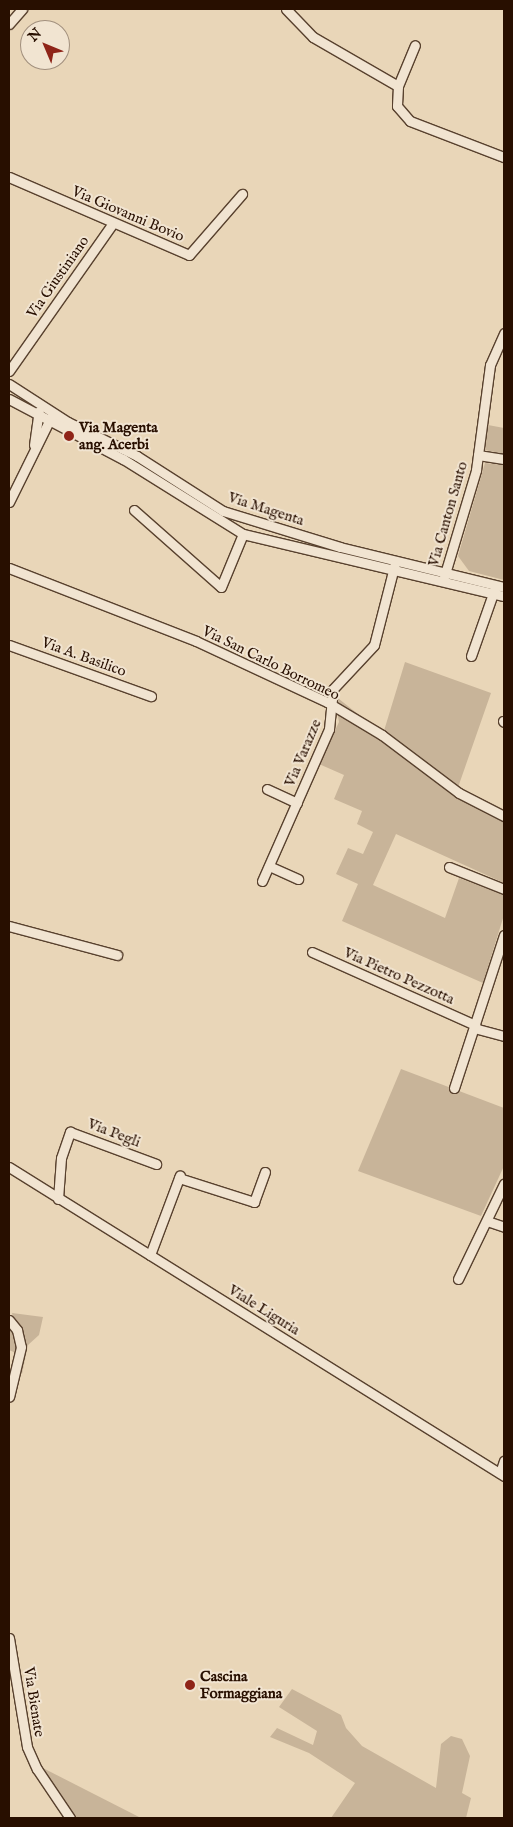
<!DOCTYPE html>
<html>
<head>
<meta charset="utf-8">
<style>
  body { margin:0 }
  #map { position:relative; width:513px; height:1827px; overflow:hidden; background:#e9d6b8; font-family:"IM FELL English",serif }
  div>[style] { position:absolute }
  .green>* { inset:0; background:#c8b499 }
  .roads { filter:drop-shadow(1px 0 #58412e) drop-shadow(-1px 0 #58412e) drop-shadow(0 1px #58412e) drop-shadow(0 -1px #58412e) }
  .minor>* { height:9px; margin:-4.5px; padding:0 4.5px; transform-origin:4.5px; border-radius:4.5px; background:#f1e4d1 }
  .dots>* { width:14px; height:14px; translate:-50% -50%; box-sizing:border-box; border:2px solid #f1e4d1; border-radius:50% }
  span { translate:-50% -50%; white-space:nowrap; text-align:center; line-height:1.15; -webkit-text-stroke:4px #f1e4d1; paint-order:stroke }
  .street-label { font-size:15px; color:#280f00 }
  .poi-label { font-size:15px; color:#280f00; font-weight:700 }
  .left { translate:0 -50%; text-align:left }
  .frame { position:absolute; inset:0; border:10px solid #280f00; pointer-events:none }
  .north { position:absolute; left:20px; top:20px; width:50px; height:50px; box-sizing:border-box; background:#f1e4d1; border:1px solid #a18f7d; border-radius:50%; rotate:315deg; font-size:14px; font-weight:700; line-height:20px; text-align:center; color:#280f00 }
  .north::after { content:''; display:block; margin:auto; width:18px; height:22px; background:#8f2418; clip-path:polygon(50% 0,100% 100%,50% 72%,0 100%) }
</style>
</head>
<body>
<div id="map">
  <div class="green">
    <i style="clip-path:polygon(488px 425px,504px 428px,504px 454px,485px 450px)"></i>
    <i style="clip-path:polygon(485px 463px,504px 465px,504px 580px,469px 571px,458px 556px)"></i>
    <i style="clip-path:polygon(405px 662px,491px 693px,455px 796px,504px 821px,504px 883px,396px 834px,373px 885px,445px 918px,459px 878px,504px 895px,504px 915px,483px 983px,342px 921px,358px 884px,336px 874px,348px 848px,363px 854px,373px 832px,357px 824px,362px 811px,334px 799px,344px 775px,319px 764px,339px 722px,334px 695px,383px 734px)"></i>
    <i style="clip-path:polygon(401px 1069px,504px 1108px,504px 1166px,481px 1216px,358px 1171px)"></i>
    <i style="clip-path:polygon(12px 1313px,43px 1317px,39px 1335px,28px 1345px,22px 1374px,17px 1372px,23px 1349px)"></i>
    <i style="clip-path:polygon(9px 1325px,17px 1345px,16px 1353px,9px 1350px)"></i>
    <i style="clip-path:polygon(292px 1689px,341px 1715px,346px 1728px,362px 1746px,436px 1788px,441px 1744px,451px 1736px,462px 1739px,470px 1756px,462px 1793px,471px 1798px,466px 1818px,331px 1818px,355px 1783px,309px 1753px,270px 1737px,277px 1728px,313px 1745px,317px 1731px,279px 1707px)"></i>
    <i style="clip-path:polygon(37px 1765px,141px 1818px,75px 1818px)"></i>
  </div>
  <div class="roads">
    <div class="minor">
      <i style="left:286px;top:9px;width:39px;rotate:46deg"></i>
      <i style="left:313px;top:37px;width:98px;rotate:30deg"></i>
      <i style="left:398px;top:86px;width:20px;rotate:93deg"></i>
      <i style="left:397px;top:106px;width:20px;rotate:49deg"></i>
      <i style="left:410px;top:121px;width:101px;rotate:21deg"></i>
      <i style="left:9px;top:24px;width:20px;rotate:-49deg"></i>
      <i style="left:398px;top:86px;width:44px;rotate:-67.5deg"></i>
      <i style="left:9px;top:177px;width:196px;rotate:23.4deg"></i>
      <i style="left:189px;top:255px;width:81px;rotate:-49deg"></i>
      <i style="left:9px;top:371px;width:181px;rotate:-54.9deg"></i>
      <i style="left:9px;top:384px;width:70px;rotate:32.8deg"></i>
      <i style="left:68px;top:422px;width:77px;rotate:26.2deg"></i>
      <i style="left:137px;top:456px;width:102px;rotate:32.6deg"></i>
      <i style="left:223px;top:511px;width:122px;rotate:17.1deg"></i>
      <i style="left:340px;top:547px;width:169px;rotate:13.7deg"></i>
      <i style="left:9px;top:399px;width:129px;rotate:27.8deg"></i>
      <i style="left:123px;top:459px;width:142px;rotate:32deg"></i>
      <i style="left:243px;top:534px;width:268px;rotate:13.4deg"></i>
      <i style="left:34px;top:445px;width:34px;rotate:-82deg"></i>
      <i style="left:478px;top:455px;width:26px;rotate:9deg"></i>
      <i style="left:9px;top:502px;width:95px;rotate:-63.7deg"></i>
      <i style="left:134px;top:510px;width:116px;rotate:41.5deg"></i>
      <i style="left:221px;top:587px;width:57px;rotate:-67.5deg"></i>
      <i style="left:9px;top:568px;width:201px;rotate:21.3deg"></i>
      <i style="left:196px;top:641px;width:145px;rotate:25deg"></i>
      <i style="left:327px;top:702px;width:64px;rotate:31deg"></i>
      <i style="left:382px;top:735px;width:96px;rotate:37deg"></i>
      <i style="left:459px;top:793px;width:51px;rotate:27.1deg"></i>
      <i style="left:444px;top:577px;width:112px;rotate:-73.3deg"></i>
      <i style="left:476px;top:470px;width:106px;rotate:-82.4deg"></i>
      <i style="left:490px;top:365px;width:35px;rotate:-66deg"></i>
      <i style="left:9px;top:645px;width:151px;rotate:19.8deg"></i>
      <i style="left:471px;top:656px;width:72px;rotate:-70.6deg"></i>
      <i style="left:503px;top:721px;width:1px;rotate:45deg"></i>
      <i style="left:267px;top:789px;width:33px;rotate:25deg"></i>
      <i style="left:269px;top:866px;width:32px;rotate:24deg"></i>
      <i style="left:449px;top:867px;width:59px;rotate:21.8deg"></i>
      <i style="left:262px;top:881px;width:166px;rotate:-66.2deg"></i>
      <i style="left:329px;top:729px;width:40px;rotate:-84.3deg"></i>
      <i style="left:333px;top:689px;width:60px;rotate:-47deg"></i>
      <i style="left:374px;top:645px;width:85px;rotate:-75.6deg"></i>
      <i style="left:9px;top:926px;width:112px;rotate:15deg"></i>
      <i style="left:312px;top:952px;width:179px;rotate:24.1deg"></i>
      <i style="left:474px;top:1028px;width:31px;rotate:15deg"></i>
      <i style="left:454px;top:1088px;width:161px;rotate:-71.9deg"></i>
      <i style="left:9px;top:1167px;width:584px;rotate:31.97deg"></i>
      <i style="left:179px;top:1178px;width:79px;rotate:17.7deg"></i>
      <i style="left:254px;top:1202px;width:32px;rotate:-70deg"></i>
      <i style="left:58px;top:1199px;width:41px;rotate:-85.8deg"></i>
      <i style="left:61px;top:1158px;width:28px;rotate:-71deg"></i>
      <i style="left:70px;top:1132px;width:92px;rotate:20.4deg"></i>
      <i style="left:487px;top:1221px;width:18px;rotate:19deg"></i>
      <i style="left:150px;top:1255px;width:85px;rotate:-69.4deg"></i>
      <i style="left:458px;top:1279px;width:106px;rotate:-64.2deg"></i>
      <i style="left:9px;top:1320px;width:13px;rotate:51deg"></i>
      <i style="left:17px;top:1330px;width:17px;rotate:77deg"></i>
      <i style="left:21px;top:1347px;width:51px;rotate:103.5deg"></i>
      <i style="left:500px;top:1473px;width:13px;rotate:-72deg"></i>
      <i style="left:9px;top:1638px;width:110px;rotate:80.6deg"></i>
      <i style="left:27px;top:1747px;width:24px;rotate:66deg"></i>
      <i style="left:37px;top:1769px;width:59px;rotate:56deg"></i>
    </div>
  </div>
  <div class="dots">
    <i style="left:69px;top:436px;background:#8f2418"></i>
    <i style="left:190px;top:1685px;background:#8f2418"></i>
  </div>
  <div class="street-label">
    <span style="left:128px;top:214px;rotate:23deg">Via Giovanni Bovio</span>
    <span style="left:58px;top:277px;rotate:-55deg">Via Giustiniano</span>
    <span style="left:266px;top:509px;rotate:18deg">Via Magenta</span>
    <span style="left:448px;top:514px;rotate:-74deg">Via Canton Santo</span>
    <span style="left:84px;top:657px;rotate:20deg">Via A. Basilico</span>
    <span style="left:271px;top:663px;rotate:26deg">Via San Carlo Borromeo</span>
    <span style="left:303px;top:753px;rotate:-67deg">Via Varazze</span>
    <span style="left:399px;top:976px;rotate:24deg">Via Pietro Pezzotta</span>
    <span style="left:114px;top:1133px;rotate:21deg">Via Pegli</span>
    <span style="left:264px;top:1310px;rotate:32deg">Viale Liguria</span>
    <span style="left:34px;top:1702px;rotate:81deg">Via Bienate</span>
  </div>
  <div class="poi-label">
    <span class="left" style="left:79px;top:436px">Via Magenta<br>ang. Acerbi</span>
    <span class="left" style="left:200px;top:1685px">Cascina<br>Formaggiana</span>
  </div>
  <div class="frame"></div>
  <div class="north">N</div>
</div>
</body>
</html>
